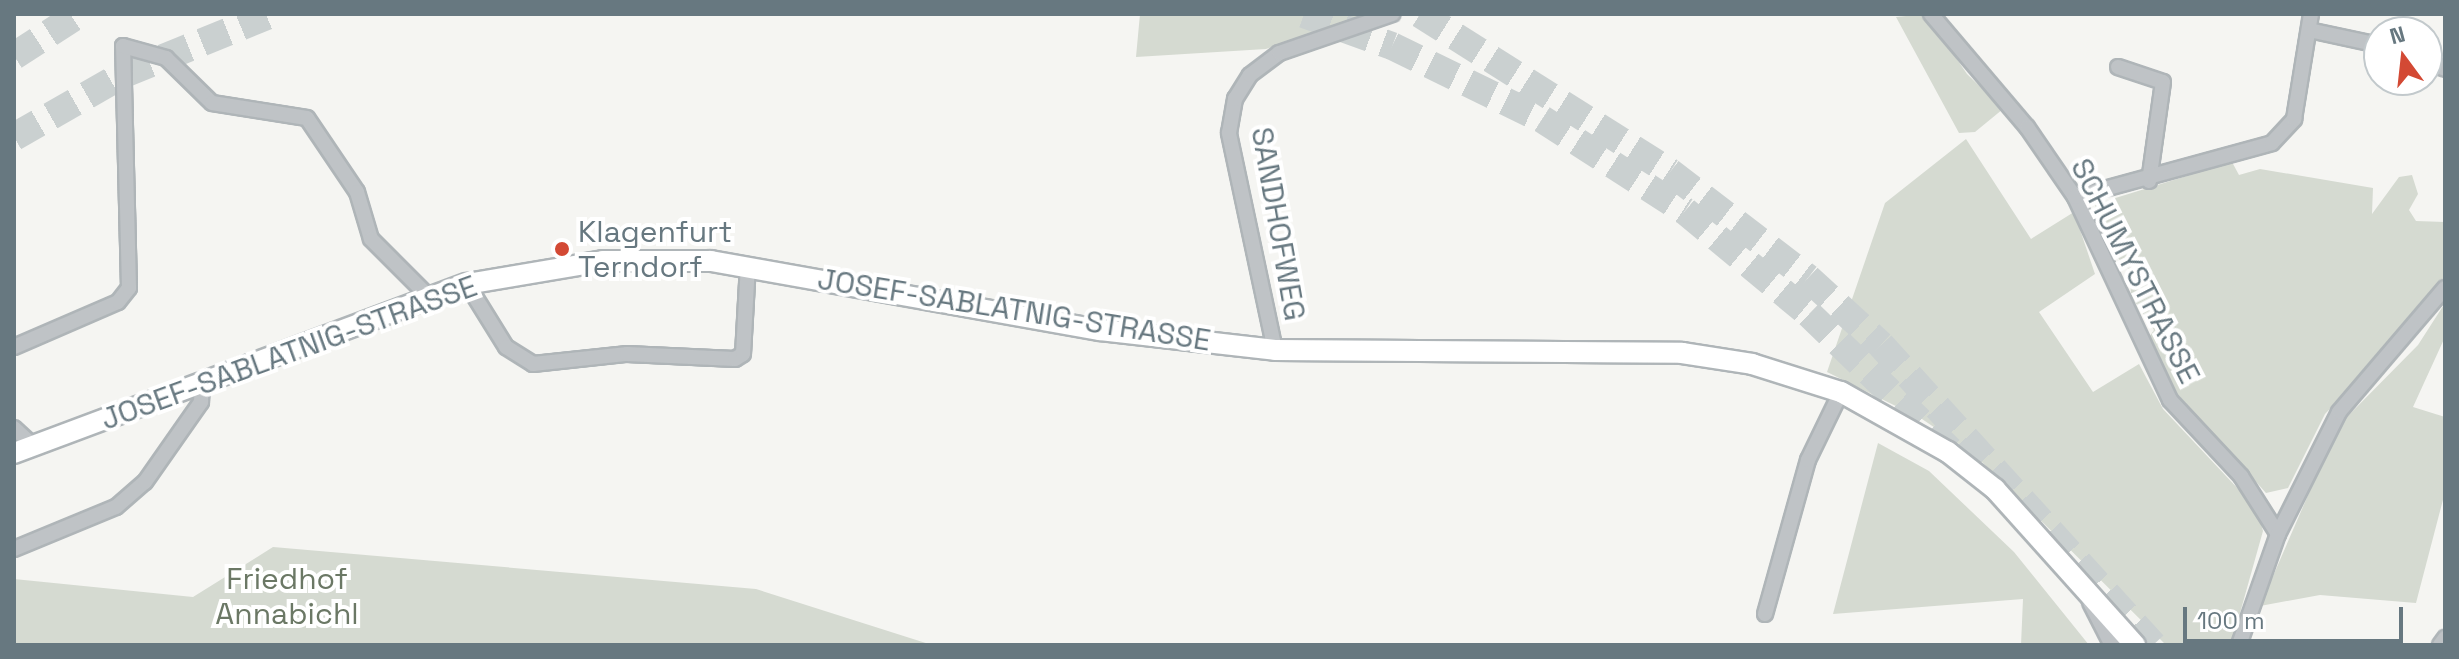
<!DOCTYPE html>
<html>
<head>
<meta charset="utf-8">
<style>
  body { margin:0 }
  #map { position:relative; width:2459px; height:659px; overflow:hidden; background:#f5f5f2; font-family:"Space Grotesk",sans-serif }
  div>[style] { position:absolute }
  .green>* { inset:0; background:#d5dad1 }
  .motorway-tunnel>* { height:28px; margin-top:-14px; transform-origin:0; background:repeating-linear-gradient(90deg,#cad0d0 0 28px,transparent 0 42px) }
  .roads { filter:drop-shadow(2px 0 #afb5b8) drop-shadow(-2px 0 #afb5b8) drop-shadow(0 2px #afb5b8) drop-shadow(0 -2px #afb5b8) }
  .minor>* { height:14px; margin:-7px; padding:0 7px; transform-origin:7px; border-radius:7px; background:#bfc3c6 }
  .tertiary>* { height:18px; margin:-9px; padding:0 9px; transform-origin:9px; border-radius:9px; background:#bfc3c6 }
  .secondary>* { height:20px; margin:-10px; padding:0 10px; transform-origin:10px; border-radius:10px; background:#fff }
  .dots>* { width:22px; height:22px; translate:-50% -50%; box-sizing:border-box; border:4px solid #fff; border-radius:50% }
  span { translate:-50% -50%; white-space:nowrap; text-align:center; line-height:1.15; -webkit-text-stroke:8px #fff; paint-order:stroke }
  .street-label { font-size:30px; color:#677880 }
  .poi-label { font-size:30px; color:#677880 }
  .left { translate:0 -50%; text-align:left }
  .park-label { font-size:30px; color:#6b7865 }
  .frame { position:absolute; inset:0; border:16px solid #677880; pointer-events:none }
  .north { position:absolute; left:2363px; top:16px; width:80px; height:80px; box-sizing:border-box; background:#fff; border:2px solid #c2c9cc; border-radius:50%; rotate:345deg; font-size:22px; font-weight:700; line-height:32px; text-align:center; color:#677880 }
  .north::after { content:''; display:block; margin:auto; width:28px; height:36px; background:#d34934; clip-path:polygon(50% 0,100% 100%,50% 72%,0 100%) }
  .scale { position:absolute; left:2183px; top:607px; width:220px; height:36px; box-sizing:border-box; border:4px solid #677880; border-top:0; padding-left:10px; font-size:24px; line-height:28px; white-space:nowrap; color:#677880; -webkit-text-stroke:6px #fff; paint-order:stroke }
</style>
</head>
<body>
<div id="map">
  <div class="green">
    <i style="clip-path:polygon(1140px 14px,1366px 14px,1266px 49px,1136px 57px)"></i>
    <i style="clip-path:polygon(1926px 14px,1967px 74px,2003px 109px,1975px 132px,1959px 133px,1896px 17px)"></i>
    <i style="clip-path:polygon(1966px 139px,2031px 239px,2074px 212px,2095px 274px,2039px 312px,2093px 392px,2139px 364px,2163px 409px,2257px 509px,2263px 531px,2231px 645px,2166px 645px,1975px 455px,1922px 419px,1827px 372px,1885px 203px)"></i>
    <i style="clip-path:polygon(2232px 162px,2239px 175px,2260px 169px,2373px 188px,2372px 214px,2399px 177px,2412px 175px,2418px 194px,2409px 210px,2416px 221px,2445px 222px,2445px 276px,2400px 337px,2325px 414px,2288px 488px,2266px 493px,2166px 381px,2147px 340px,2154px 330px,2131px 296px,2130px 271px,2097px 235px,2091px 217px,2096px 204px)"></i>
    <i style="clip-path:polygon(2445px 303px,2445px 337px,2413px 407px,2445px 417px,2445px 492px,2416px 603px,2320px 595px,2260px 606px,2338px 426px,2418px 345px)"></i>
    <i style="clip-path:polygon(1878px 443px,1929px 471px,2014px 552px,2089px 645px,2021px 645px,2023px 599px,1833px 614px)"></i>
    <i style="clip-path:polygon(273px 547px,756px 589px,932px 645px,14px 645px,14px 579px,193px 597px)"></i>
  </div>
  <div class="motorway-tunnel">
    <i style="left:1304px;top:14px;width:94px;rotate:20deg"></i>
    <i style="left:1392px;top:46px;width:167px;rotate:26deg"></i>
    <i style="left:1542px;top:119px;width:170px;rotate:32.8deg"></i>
    <i style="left:1685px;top:211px;width:161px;rotate:39.7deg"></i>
    <i style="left:1809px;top:314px;width:203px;rotate:44deg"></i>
    <i style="left:1420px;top:14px;width:296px;rotate:32.3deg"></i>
    <i style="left:1670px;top:172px;width:174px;rotate:37.5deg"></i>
    <i style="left:1808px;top:278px;width:99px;rotate:42.5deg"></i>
    <i style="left:1881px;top:345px;width:405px;rotate:47.8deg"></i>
    <i style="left:14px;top:56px;width:77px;rotate:-32.9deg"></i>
    <i style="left:14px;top:137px;width:127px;rotate:-29.8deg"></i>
    <i style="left:124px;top:74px;width:160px;rotate:-22.1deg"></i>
  </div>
  <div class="roads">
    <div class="minor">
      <i style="left:1931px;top:14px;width:148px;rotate:49.7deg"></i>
      <i style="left:2027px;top:127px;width:85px;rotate:55.6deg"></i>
      <i style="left:2075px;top:197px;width:224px;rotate:64.9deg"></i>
      <i style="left:2170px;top:400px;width:104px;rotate:46.9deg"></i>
      <i style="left:2241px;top:476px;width:69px;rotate:57.5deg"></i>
      <i style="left:2278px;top:534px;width:118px;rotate:109.4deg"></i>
      <i style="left:2309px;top:30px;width:72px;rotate:12.1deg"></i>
      <i style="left:2427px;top:62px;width:19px;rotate:21deg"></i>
      <i style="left:2118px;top:67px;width:47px;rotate:18.4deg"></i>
      <i style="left:2163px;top:82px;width:100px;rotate:98deg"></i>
      <i style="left:2075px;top:197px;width:204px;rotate:-15.3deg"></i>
      <i style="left:2272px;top:143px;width:33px;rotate:-47deg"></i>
      <i style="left:2294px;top:119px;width:106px;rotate:-80.8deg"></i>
      <i style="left:467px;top:284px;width:74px;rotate:58.2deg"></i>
      <i style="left:506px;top:347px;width:32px;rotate:32deg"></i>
      <i style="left:533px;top:364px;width:95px;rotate:-6.1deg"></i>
      <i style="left:627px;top:354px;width:108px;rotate:2.7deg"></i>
      <i style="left:735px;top:359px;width:9px;rotate:-32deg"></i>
      <i style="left:743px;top:354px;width:89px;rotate:-86.8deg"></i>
      <i style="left:14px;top:347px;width:113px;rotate:-23.4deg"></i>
      <i style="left:118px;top:302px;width:18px;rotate:-52deg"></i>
      <i style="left:129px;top:288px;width:242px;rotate:-91.4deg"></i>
      <i style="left:123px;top:46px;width:45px;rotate:15.6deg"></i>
      <i style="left:166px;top:58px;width:64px;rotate:44.4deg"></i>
      <i style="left:212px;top:103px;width:96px;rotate:9deg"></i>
      <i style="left:307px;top:118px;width:89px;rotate:56deg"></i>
      <i style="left:357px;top:192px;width:49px;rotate:73.4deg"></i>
      <i style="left:371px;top:239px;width:81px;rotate:45deg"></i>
      <i style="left:1275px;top:350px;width:222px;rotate:-102deg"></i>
      <i style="left:1229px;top:133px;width:35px;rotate:-80deg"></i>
      <i style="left:1235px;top:99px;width:28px;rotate:-58deg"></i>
      <i style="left:1250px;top:75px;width:36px;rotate:-37deg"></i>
      <i style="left:1279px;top:53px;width:120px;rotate:-19deg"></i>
      <i style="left:14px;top:428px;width:26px;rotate:43deg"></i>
      <i style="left:2278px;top:534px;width:136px;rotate:-63.4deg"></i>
      <i style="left:2339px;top:412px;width:163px;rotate:-49.5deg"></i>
      <i style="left:14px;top:549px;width:110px;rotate:-22.4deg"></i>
      <i style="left:116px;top:507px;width:38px;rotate:-41deg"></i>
      <i style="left:145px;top:482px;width:98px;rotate:-55deg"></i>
      <i style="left:201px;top:402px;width:20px;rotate:-87deg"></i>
      <i style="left:1765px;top:614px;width:160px;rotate:-74.4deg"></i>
      <i style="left:1808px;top:460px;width:76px;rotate:-64.1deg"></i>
      <i style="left:2440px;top:645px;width:9px;rotate:-54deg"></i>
    </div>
    <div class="tertiary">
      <i style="left:2092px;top:602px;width:48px;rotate:62.9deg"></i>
    </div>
    <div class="secondary">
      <i style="left:14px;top:453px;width:483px;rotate:-20.5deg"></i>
      <i style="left:467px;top:284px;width:138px;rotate:-9.6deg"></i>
      <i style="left:603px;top:261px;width:108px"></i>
      <i style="left:711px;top:261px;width:395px;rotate:10.1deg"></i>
      <i style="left:1100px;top:330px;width:176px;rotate:6.5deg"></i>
      <i style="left:1275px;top:350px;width:407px;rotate:0.4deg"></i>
      <i style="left:1682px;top:353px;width:71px;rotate:8.9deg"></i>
      <i style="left:1752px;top:364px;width:93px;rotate:17.5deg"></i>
      <i style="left:1841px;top:392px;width:123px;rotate:29.3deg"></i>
      <i style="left:1948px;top:452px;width:60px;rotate:38.2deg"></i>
      <i style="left:1995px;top:489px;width:210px;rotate:48.1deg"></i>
    </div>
  </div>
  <div class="dots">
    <i style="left:562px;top:249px;background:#d34934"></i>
  </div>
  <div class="street-label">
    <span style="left:1278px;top:224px;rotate:80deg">SANDHOFWEG</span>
    <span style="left:2135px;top:271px;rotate:63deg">SCHUMYSTRASSE</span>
    <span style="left:1014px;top:310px;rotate:9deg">JOSEF-SABLATNIG-STRASSE</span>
    <span style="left:289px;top:353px;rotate:-20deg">JOSEF-SABLATNIG-STRASSE</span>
  </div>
  <div class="poi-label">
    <span class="left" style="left:578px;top:249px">Klagenfurt<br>Terndorf</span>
  </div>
  <div class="park-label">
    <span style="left:287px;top:596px">Friedhof<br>Annabichl</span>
  </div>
  <div class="frame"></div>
  <div class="north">N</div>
  <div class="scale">100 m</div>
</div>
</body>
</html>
